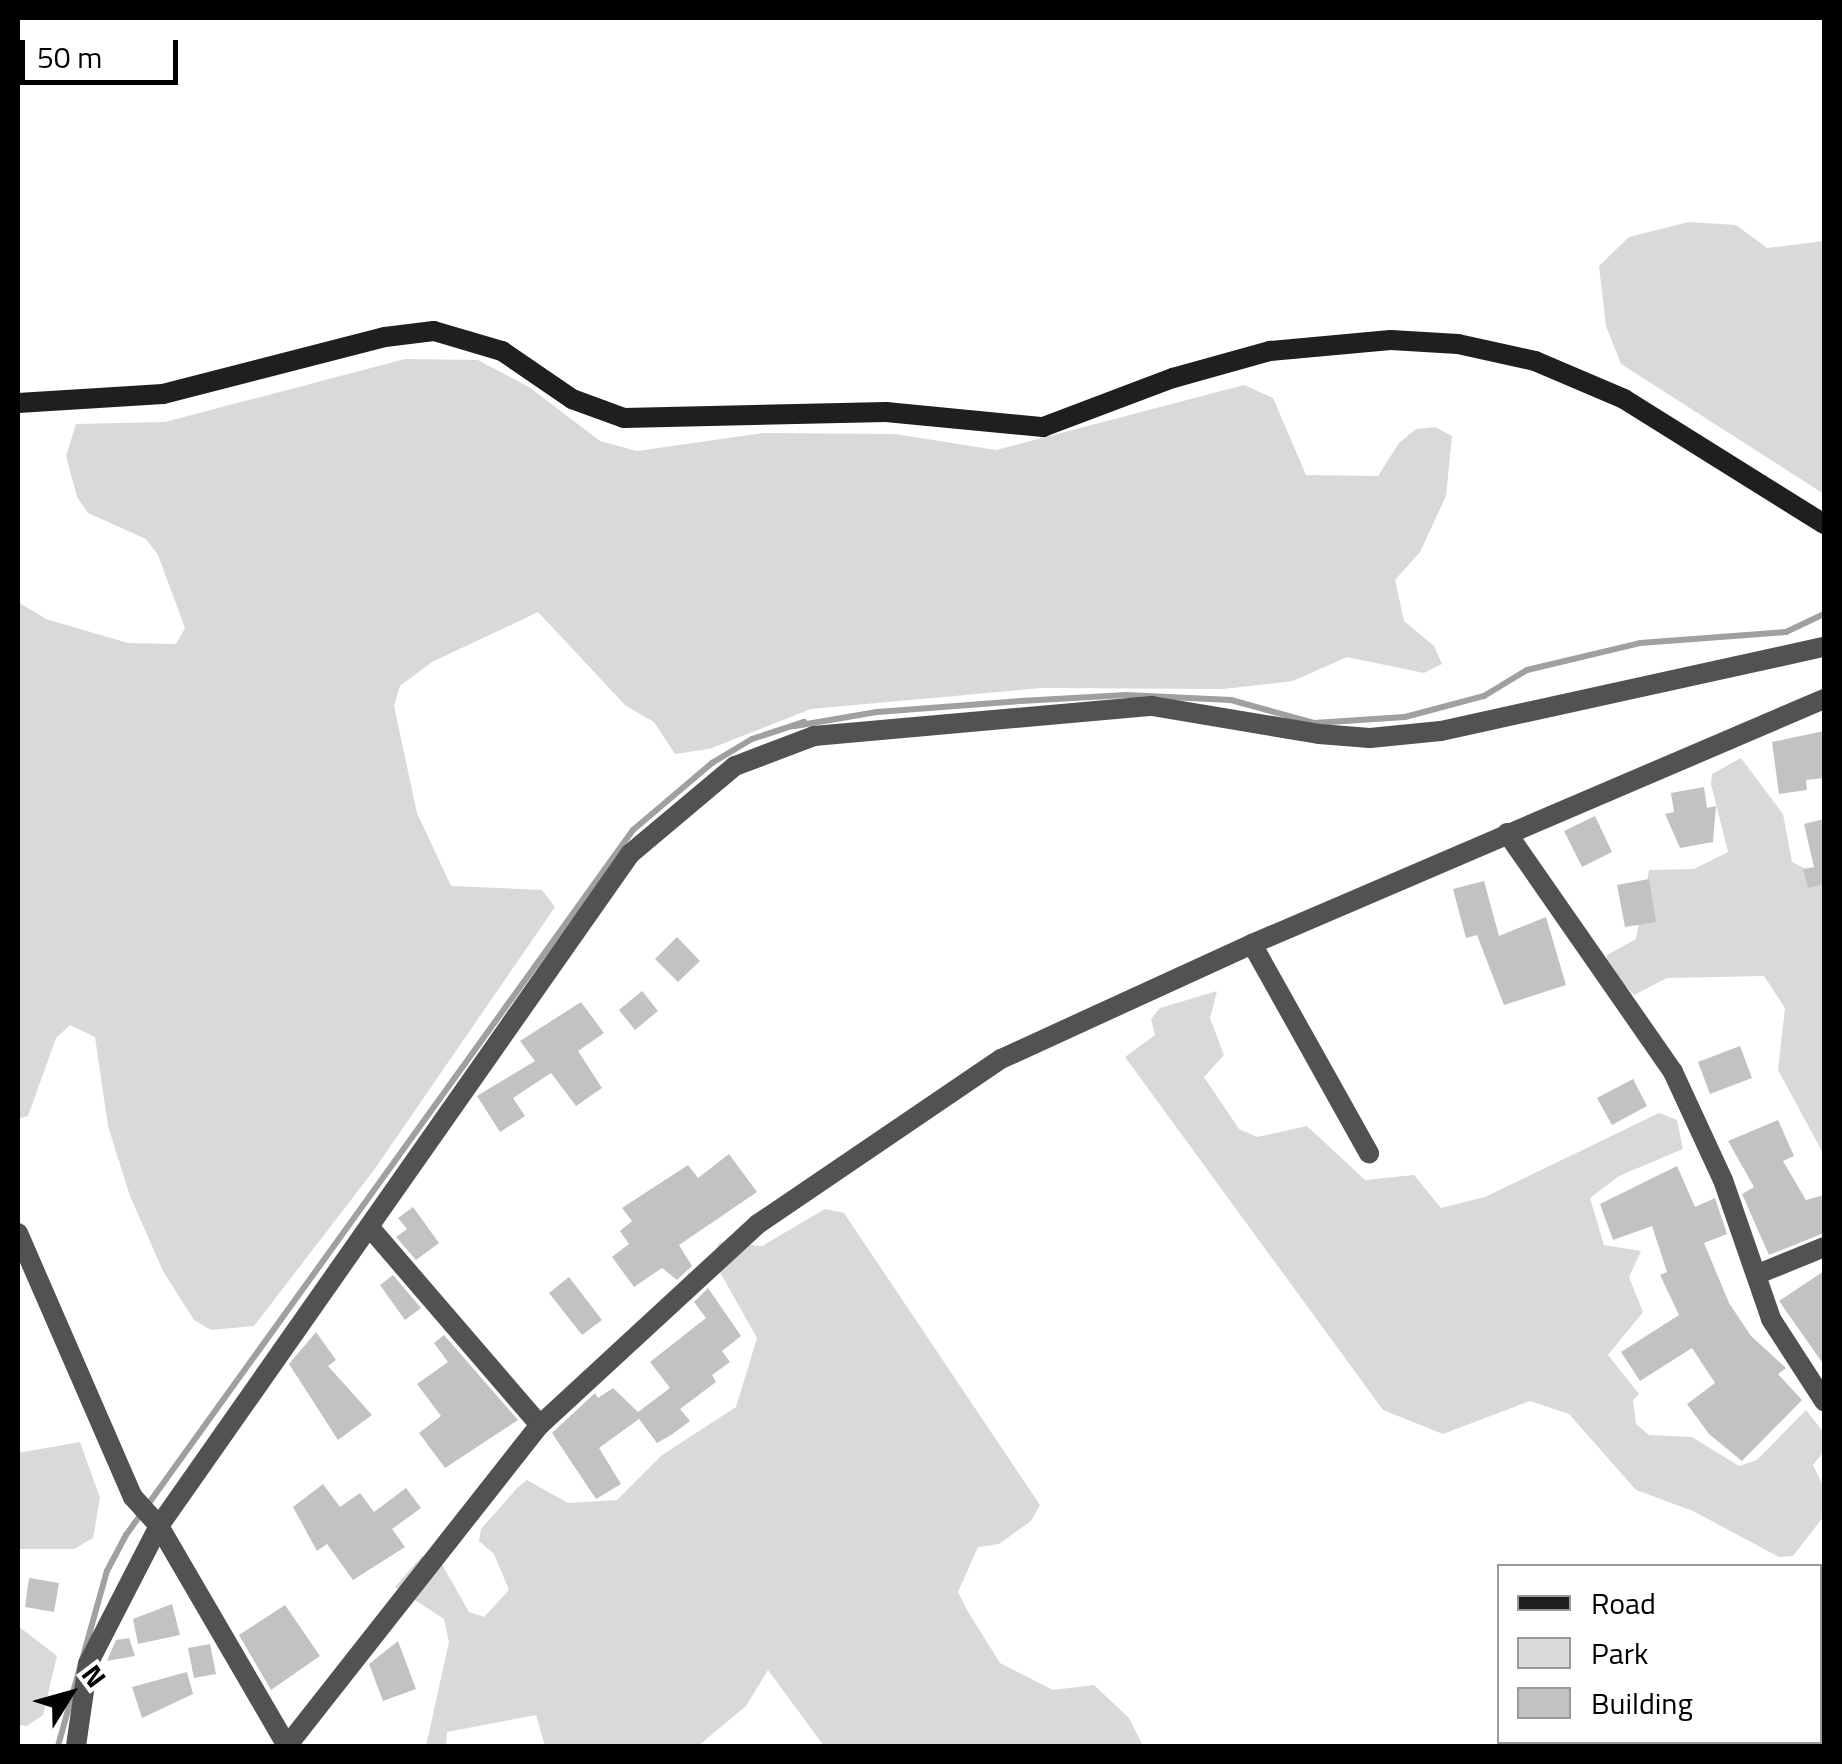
<!DOCTYPE html>
<html>
<head>
<meta charset="utf-8">
<style>
  body { margin:0 }
  #map { position:relative; width:1842px; height:1764px; overflow:hidden; background:#fff; font-family:"Titillium Web",sans-serif }
  div>[style] { position:absolute }
  .green>* { inset:0; background:#d9d9d9 }
  .stream>* { height:6px; margin:-3px; padding:0 3px; transform-origin:3px; border-radius:3px; background:#a0a0a0 }
  .building>* { inset:0; background:#c2c2c2 }
  .minor>* { height:20px; margin:-10px; padding:0 10px; transform-origin:10px; border-radius:10px; background:#525252 }
  .secondary>* { height:20px; margin:-10px; padding:0 10px; transform-origin:10px; border-radius:10px; background:#1f1f1f }
  span { translate:-50% -50%; white-space:nowrap; text-align:center; line-height:1.15; -webkit-text-stroke:10px #fff; paint-order:stroke }
  .frame { position:absolute; inset:0; border:20px solid #000; pointer-events:none }
  .legend { position:absolute; left:1497px; top:1564px; width:325px; height:180px; box-sizing:border-box; background:#fff; border:2px solid #999; margin:0; padding:12px 18px; list-style:none; font-size:30px; color:#000 }
  .legend li { display:flex; align-items:center; gap:20px; height:50px }
  .legend b { width:50px; border:2px solid #999 }
  .north { position:absolute; left:20px; top:1644px; width:100px; height:100px; -webkit-text-stroke:8px #fff; paint-order:stroke; rotate:53deg; font-size:28px; font-weight:700; line-height:40px; text-align:center; color:#000 }
  .north::after { content:''; display:block; margin:auto; width:35px; height:45px; background:#000; clip-path:polygon(50% 0,100% 100%,50% 72%,0 100%) }
  .scale { position:absolute; left:20px; top:40px; width:158px; height:45px; box-sizing:border-box; border:5px solid #000; border-top:0; padding-left:12px; font-size:30px; line-height:35px; white-space:nowrap; color:#000; -webkit-text-stroke:8px #fff; paint-order:stroke }
</style>
</head>
<body>
<div id="map">
  <div class="green">
    <i style="clip-path:polygon(1689px 222px,1736px 225px,1767px 248px,1824px 241px,1824px 494px,1621px 364px,1606px 326px,1599px 266px,1629px 237px)"></i>
    <i style="clip-path:polygon(405px 359px,478px 360px,529px 387px,600px 441px,637px 451px,763px 433px,895px 434px,996px 450px,1244px 385px,1273px 398px,1306px 475px,1378px 476px,1399px 443px,1416px 429px,1435px 427px,1452px 436px,1446px 496px,1420px 552px,1395px 580px,1404px 621px,1434px 646px,1442px 664px,1424px 673px,1347px 657px,1293px 681px,1223px 689px,1042px 688px,811px 709px,709px 749px,675px 754px,654px 722px,626px 706px,538px 612px,432px 662px,400px 686px,394px 706px,417px 813px,451px 886px,542px 890px,555px 907px,374px 1170px,254px 1326px,211px 1330px,194px 1320px,163px 1271px,130px 1196px,108px 1126px,95px 1037px,70px 1025px,56px 1038px,28px 1116px,18px 1119px,18px 602px,46px 619px,128px 643px,176px 644px,185px 628px,158px 555px,146px 539px,88px 513px,77px 497px,66px 456px,76px 424px,165px 422px)"></i>
    <i style="clip-path:polygon(1741px 758px,1783px 814px,1792px 862px,1824px 878px,1824px 1155px,1778px 1070px,1785px 1008px,1764px 976px,1667px 978px,1634px 995px,1606px 965px,1607px 955px,1636px 939px,1649px 870px,1694px 869px,1728px 852px,1711px 784px,1712px 774px)"></i>
    <i style="clip-path:polygon(1217px 991px,1210px 1018px,1224px 1055px,1204px 1077px,1239px 1129px,1257px 1137px,1307px 1126px,1365px 1180px,1414px 1175px,1441px 1208px,1485px 1197px,1659px 1113px,1677px 1120px,1683px 1149px,1619px 1176px,1590px 1198px,1604px 1245px,1641px 1251px,1629px 1277px,1643px 1312px,1608px 1355px,1639px 1394px,1633px 1400px,1636px 1424px,1649px 1435px,1692px 1437px,1739px 1466px,1757px 1460px,1806px 1410px,1824px 1433px,1824px 1451px,1813px 1465px,1824px 1488px,1824px 1516px,1793px 1556px,1779px 1557px,1693px 1511px,1636px 1490px,1569px 1414px,1530px 1401px,1443px 1434px,1383px 1410px,1125px 1057px,1155px 1035px,1151px 1019px,1160px 1008px)"></i>
    <i style="clip-path:polygon(825px 1209px,844px 1213px,1040px 1505px,1031px 1521px,999px 1544px,978px 1547px,958px 1592px,967px 1610px,1000px 1663px,1053px 1690px,1094px 1685px,1129px 1718px,1143px 1746px,824px 1746px,768px 1670px,746px 1706px,698px 1746px,545px 1746px,536px 1715px,447px 1732px,446px 1746px,426px 1746px,449px 1642px,444px 1619px,395px 1587px,422px 1556px,440px 1561px,469px 1612px,484px 1617px,509px 1590px,494px 1554px,479px 1541px,481px 1529px,519px 1486px,527px 1480px,568px 1503px,617px 1500px,662px 1455px,736px 1407px,757px 1338px,713px 1260px,715px 1251px,720px 1242px,762px 1246px)"></i>
    <i style="clip-path:polygon(80px 1442px,100px 1498px,93px 1538px,74px 1549px,18px 1549px,18px 1453px)"></i>
    <i style="clip-path:polygon(18px 1626px,57px 1656px,43px 1715px,27px 1726px,18px 1725px)"></i>
  </div>
  <div class="stream">
    <i style="left:58px;top:1746px;width:182px;rotate:-74.4deg"></i>
    <i style="left:107px;top:1571px;width:41px;rotate:-62.2deg"></i>
    <i style="left:126px;top:1535px;width:868px;rotate:-54.28deg"></i>
    <i style="left:633px;top:830px;width:104px;rotate:-40.3deg"></i>
    <i style="left:712px;top:763px;width:47px;rotate:-31deg"></i>
    <i style="left:752px;top:739px;width:55px;rotate:-18.1deg"></i>
    <i style="left:804px;top:722px;width:10px;rotate:156deg"></i>
    <i style="left:795px;top:726px;width:83px;rotate:-9.7deg"></i>
    <i style="left:877px;top:712px;width:144px;rotate:-4.4deg"></i>
    <i style="left:1021px;top:701px;width:105px;rotate:-3.3deg"></i>
    <i style="left:1126px;top:695px;width:105px;rotate:2.7deg"></i>
    <i style="left:1231px;top:700px;width:86px;rotate:15.5deg"></i>
    <i style="left:1314px;top:723px;width:91px;rotate:-3.8deg"></i>
    <i style="left:1405px;top:717px;width:82px;rotate:-14.9deg"></i>
    <i style="left:1484px;top:696px;width:50px;rotate:-31.2deg"></i>
    <i style="left:1527px;top:670px;width:116px;rotate:-13.4deg"></i>
    <i style="left:1640px;top:643px;width:146px;rotate:-4.3deg"></i>
    <i style="left:1786px;top:632px;width:42px;rotate:-25.3deg"></i>
  </div>
  <div class="building">
    <i style="clip-path:polygon(1824px 731px,1824px 778px,1806px 780px,1807px 790px,1779px 794px,1772px 742px)"></i>
    <i style="clip-path:polygon(1704px 787px,1707px 808px,1716px 806px,1713px 842px,1680px 848px,1665px 814px,1674px 812px,1671px 793px)"></i>
    <i style="clip-path:polygon(1595px 816px,1612px 852px,1582px 867px,1564px 831px)"></i>
    <i style="clip-path:polygon(1824px 819px,1824px 884px,1808px 888px,1803px 869px,1814px 867px,1804px 824px)"></i>
    <i style="clip-path:polygon(1649px 879px,1656px 922px,1625px 927px,1617px 885px)"></i>
    <i style="clip-path:polygon(1484px 881px,1499px 936px,1546px 917px,1566px 985px,1504px 1005px,1477px 935px,1466px 938px,1453px 889px)"></i>
    <i style="clip-path:polygon(677px 937px,700px 961px,678px 982px,655px 959px)"></i>
    <i style="clip-path:polygon(642px 991px,658px 1011px,635px 1030px,619px 1010px)"></i>
    <i style="clip-path:polygon(581px 1002px,604px 1033px,578px 1051px,602px 1088px,576px 1106px,551px 1073px,513px 1098px,525px 1116px,500px 1132px,477px 1096px,535px 1061px,520px 1041px)"></i>
    <i style="clip-path:polygon(1740px 1046px,1752px 1078px,1710px 1094px,1698px 1062px)"></i>
    <i style="clip-path:polygon(1633px 1079px,1647px 1106px,1612px 1125px,1597px 1098px)"></i>
    <i style="clip-path:polygon(1778px 1120px,1794px 1156px,1783px 1161px,1806px 1200px,1824px 1195px,1824px 1233px,1769px 1255px,1742px 1194px,1754px 1187px,1728px 1141px)"></i>
    <i style="clip-path:polygon(729px 1154px,757px 1192px,679px 1245px,692px 1266px,677px 1280px,662px 1268px,634px 1287px,612px 1257px,629px 1244px,620px 1231px,632px 1221px,622px 1208px,688px 1165px,698px 1178px)"></i>
    <i style="clip-path:polygon(1677px 1166px,1695px 1207px,1715px 1198px,1727px 1234px,1704px 1243px,1729px 1303px,1751px 1336px,1786px 1368px,1778px 1374px,1802px 1400px,1742px 1461px,1709px 1434px,1687px 1404px,1715px 1383px,1692px 1348px,1640px 1381px,1621px 1352px,1679px 1315px,1660px 1275px,1667px 1272px,1652px 1226px,1613px 1240px,1600px 1204px)"></i>
    <i style="clip-path:polygon(413px 1207px,439px 1243px,416px 1260px,396px 1237px,407px 1229px,398px 1218px)"></i>
    <i style="clip-path:polygon(1824px 1271px,1824px 1365px,1779px 1301px)"></i>
    <i style="clip-path:polygon(393px 1275px,421px 1308px,405px 1320px,380px 1285px)"></i>
    <i style="clip-path:polygon(569px 1277px,602px 1320px,582px 1335px,549px 1293px)"></i>
    <i style="clip-path:polygon(708px 1288px,741px 1336px,722px 1351px,730px 1362px,712px 1375px,716px 1382px,680px 1409px,690px 1421px,671px 1435px,657px 1443px,639px 1419px,599px 1448px,621px 1484px,596px 1499px,552px 1433px,595px 1393px,598px 1398px,613px 1388px,638px 1412px,670px 1388px,650px 1362px,706px 1318px,694px 1302px)"></i>
    <i style="clip-path:polygon(316px 1332px,336px 1360px,328px 1366px,372px 1415px,338px 1440px,289px 1364px)"></i>
    <i style="clip-path:polygon(444px 1335px,518px 1420px,445px 1468px,419px 1433px,441px 1416px,417px 1384px,448px 1362px,434px 1343px)"></i>
    <i style="clip-path:polygon(323px 1484px,340px 1507px,360px 1493px,374px 1512px,406px 1488px,421px 1508px,392px 1529px,405px 1547px,353px 1580px,327px 1544px,317px 1551px,293px 1507px)"></i>
    <i style="clip-path:polygon(29px 1578px,59px 1583px,54px 1612px,25px 1607px)"></i>
    <i style="clip-path:polygon(172px 1604px,180px 1635px,138px 1644px,133px 1619px)"></i>
    <i style="clip-path:polygon(285px 1605px,320px 1656px,271px 1690px,239px 1635px)"></i>
    <i style="clip-path:polygon(129px 1638px,135px 1656px,107px 1661px,116px 1640px)"></i>
    <i style="clip-path:polygon(398px 1641px,416px 1689px,383px 1701px,369px 1664px)"></i>
    <i style="clip-path:polygon(210px 1644px,216px 1674px,194px 1678px,188px 1648px)"></i>
    <i style="clip-path:polygon(187px 1672px,193px 1694px,142px 1718px,132px 1687px)"></i>
  </div>
  <div class="minor">
    <i style="left:1507px;top:833px;width:291px;rotate:55.2deg"></i>
    <i style="left:1673px;top:1072px;width:119px;rotate:65.2deg"></i>
    <i style="left:1723px;top:1180px;width:147px;rotate:70.9deg"></i>
    <i style="left:1771px;top:1319px;width:98px;rotate:57.1deg"></i>
    <i style="left:1252px;top:944px;width:240px;rotate:60.8deg"></i>
    <i style="left:372px;top:1230px;width:257px;rotate:49.3deg"></i>
    <i style="left:18px;top:1233px;width:288px;rotate:66.5deg"></i>
    <i style="left:133px;top:1497px;width:39px;rotate:48deg"></i>
    <i style="left:159px;top:1526px;width:255px;rotate:59.8deg"></i>
    <i style="left:1758px;top:1274px;width:71px;rotate:-22.2deg"></i>
    <i style="left:76px;top:1746px;width:83px;rotate:-81.7deg"></i>
    <i style="left:88px;top:1664px;width:155px;rotate:-62.8deg"></i>
    <i style="left:159px;top:1526px;width:821px;rotate:-54.97deg"></i>
    <i style="left:630px;top:854px;width:137px;rotate:-40deg"></i>
    <i style="left:735px;top:766px;width:85px;rotate:-20.8deg"></i>
    <i style="left:814px;top:736px;width:339px;rotate:-5.1deg"></i>
    <i style="left:1152px;top:706px;width:169px;rotate:9.5deg"></i>
    <i style="left:1319px;top:734px;width:51px;rotate:4.5deg"></i>
    <i style="left:1370px;top:738px;width:71px;rotate:-5.6deg"></i>
    <i style="left:1441px;top:731px;width:392px;rotate:-12.4deg"></i>
    <i style="left:287px;top:1746px;width:409px;rotate:-51.8deg"></i>
    <i style="left:540px;top:1425px;width:297px;rotate:-42.7deg"></i>
    <i style="left:758px;top:1224px;width:294px;rotate:-34.2deg"></i>
    <i style="left:1001px;top:1059px;width:276px;rotate:-24.6deg"></i>
    <i style="left:1252px;top:944px;width:622px;rotate:-23.19deg"></i>
  </div>
  <div class="secondary">
    <i style="left:18px;top:403px;width:145px;rotate:-3.6deg"></i>
    <i style="left:163px;top:394px;width:229px;rotate:-14.4deg"></i>
    <i style="left:385px;top:337px;width:49px;rotate:-7deg"></i>
    <i style="left:434px;top:331px;width:71px;rotate:16.4deg"></i>
    <i style="left:502px;top:351px;width:85px;rotate:34.4deg"></i>
    <i style="left:572px;top:399px;width:55px;rotate:20.1deg"></i>
    <i style="left:624px;top:418px;width:262px;rotate:-1.3deg"></i>
    <i style="left:886px;top:412px;width:158px;rotate:5.5deg"></i>
    <i style="left:1043px;top:427px;width:139px;rotate:-20.7deg"></i>
    <i style="left:1173px;top:378px;width:101px;rotate:-15.6deg"></i>
    <i style="left:1270px;top:351px;width:121px;rotate:-5.2deg"></i>
    <i style="left:1391px;top:340px;width:67px;rotate:3.4deg"></i>
    <i style="left:1458px;top:344px;width:79px;rotate:12.4deg"></i>
    <i style="left:1535px;top:361px;width:97px;rotate:23.1deg"></i>
    <i style="left:1624px;top:399px;width:236px;rotate:32deg"></i>
  </div>
  <div class="frame"></div>
  <ul class="legend">
  <li><b style="height:12px;background:#1f1f1f"></b>Road</li>
  <li><b style="height:28px;background:#d9d9d9"></b>Park</li>
  <li><b style="height:28px;background:#c2c2c2"></b>Building</li>
  </ul>
  <div class="north">N</div>
  <div class="scale">50 m</div>
</div>
</body>
</html>
